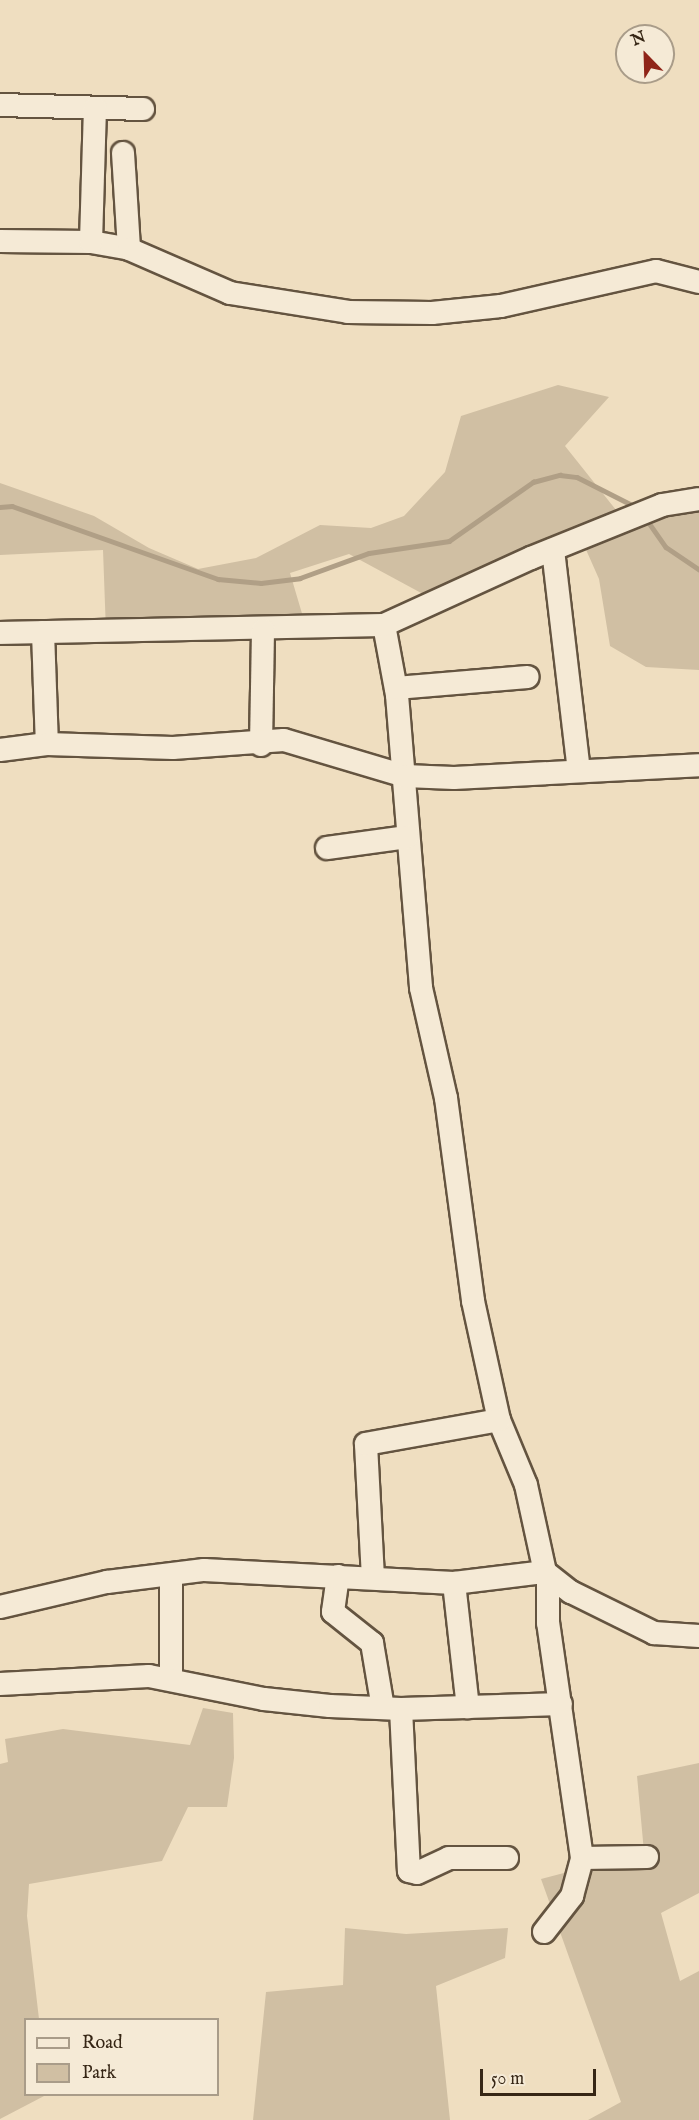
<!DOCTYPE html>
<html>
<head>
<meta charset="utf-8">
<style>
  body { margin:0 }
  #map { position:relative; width:699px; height:2120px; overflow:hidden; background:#efdec0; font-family:"IM FELL English",serif }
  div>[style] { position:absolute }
  .green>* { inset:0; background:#d0bfa3 }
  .stream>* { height:4.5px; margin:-2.25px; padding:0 2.25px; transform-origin:2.25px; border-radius:2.25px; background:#b09f86 }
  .roads { filter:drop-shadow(2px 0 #645440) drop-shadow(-2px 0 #645440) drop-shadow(0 2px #645440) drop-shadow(0 -2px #645440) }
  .minor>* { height:22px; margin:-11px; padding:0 11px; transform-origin:11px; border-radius:11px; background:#f5ead6 }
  span { translate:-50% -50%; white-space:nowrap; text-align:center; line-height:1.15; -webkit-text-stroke:6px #f5ead6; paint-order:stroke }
  .legend { position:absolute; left:24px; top:2018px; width:195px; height:78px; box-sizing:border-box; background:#f5ead6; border:2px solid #a99c89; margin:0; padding:8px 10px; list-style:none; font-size:18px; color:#362615 }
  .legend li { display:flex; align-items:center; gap:12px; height:30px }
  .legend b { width:30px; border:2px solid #a99c89 }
  .north { position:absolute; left:615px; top:24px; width:60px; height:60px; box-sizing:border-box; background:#f5ead6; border:2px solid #a99c89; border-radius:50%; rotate:337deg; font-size:16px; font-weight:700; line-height:24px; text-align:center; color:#362615 }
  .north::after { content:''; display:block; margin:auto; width:21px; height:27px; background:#8f2418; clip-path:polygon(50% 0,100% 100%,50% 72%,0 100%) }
  .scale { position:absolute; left:480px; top:2069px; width:116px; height:27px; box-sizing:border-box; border:3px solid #362615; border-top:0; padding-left:8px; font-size:18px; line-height:21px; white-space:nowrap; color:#362615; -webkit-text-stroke:4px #f5ead6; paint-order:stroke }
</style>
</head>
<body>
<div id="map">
  <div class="green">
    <i style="clip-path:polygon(558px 385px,609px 397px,565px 446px,624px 520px,699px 499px,699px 670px,646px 667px,610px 646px,599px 579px,576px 527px,531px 558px,436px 601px,349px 554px,290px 573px,306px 627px,106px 632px,103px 550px,0 555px,0 483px,94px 516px,149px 548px,198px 569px,256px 558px,320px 525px,371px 528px,404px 516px,445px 472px,461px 416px)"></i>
    <i style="clip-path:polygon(203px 1708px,233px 1713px,234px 1758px,227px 1807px,188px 1807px,162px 1861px,29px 1884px,27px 1916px,39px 2019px,26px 2020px,26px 2094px,46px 2095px,0 2119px,0 1764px,8px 1762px,5px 1739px,63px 1729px,190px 1745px)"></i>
    <i style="clip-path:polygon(699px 1763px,699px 1893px,661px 1913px,680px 1981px,699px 1971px,699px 2120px,588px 2120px,621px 2102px,541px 1879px,644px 1852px,637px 1776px)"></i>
    <i style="clip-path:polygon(345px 1928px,406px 1934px,508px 1928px,505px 1958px,436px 1986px,450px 2120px,253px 2120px,266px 1992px,343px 1985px)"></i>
  </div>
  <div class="stream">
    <i style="left:0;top:507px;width:12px;rotate:-5deg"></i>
    <i style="left:12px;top:506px;width:219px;rotate:19.5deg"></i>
    <i style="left:218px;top:579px;width:43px;rotate:5.3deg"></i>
    <i style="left:261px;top:583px;width:39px;rotate:-7deg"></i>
    <i style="left:300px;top:578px;width:73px;rotate:-19.9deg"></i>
    <i style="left:369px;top:553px;width:81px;rotate:-8.5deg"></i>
    <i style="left:449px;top:541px;width:103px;rotate:-35.1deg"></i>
    <i style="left:533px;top:482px;width:28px;rotate:-15deg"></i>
    <i style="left:560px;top:475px;width:17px;rotate:7deg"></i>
    <i style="left:577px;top:477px;width:68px;rotate:26.9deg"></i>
    <i style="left:647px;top:520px;width:33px;rotate:55deg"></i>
    <i style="left:666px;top:547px;width:40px;rotate:34deg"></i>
  </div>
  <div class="roads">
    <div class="minor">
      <i style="left:0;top:105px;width:143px;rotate:1.6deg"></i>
      <i style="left:123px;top:153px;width:96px;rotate:86.4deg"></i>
      <i style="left:0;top:241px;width:91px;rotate:0.6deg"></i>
      <i style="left:91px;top:242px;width:39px;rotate:10deg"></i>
      <i style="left:129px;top:249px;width:110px;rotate:23.5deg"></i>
      <i style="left:230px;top:293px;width:120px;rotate:9.1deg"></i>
      <i style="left:348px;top:312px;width:84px;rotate:0.7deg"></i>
      <i style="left:432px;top:313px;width:69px;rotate:-5.8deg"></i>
      <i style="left:501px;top:306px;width:159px;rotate:-12.7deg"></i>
      <i style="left:656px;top:271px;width:44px;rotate:14.3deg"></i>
      <i style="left:91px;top:242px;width:134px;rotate:-88.3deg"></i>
      <i style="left:553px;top:550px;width:222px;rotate:83.3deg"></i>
      <i style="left:384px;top:625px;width:71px;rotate:79.5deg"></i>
      <i style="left:397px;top:695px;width:294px;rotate:85.3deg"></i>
      <i style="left:421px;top:988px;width:113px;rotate:77.2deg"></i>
      <i style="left:446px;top:1098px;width:205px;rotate:82.4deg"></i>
      <i style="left:473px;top:1301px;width:122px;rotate:77.7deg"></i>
      <i style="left:499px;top:1420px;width:70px;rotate:67.4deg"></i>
      <i style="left:526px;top:1485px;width:89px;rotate:77.7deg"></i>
      <i style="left:545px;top:1572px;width:33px;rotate:38deg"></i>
      <i style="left:571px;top:1592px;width:93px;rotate:26.3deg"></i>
      <i style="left:654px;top:1633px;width:45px;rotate:3.8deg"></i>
      <i style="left:43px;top:632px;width:112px;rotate:88deg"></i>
      <i style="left:0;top:633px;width:384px;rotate:-1.2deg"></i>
      <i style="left:384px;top:625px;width:162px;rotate:-24.5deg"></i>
      <i style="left:531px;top:558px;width:141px;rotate:-22deg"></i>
      <i style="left:662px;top:505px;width:37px;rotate:-9deg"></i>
      <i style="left:396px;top:688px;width:132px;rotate:-4.8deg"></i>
      <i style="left:261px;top:745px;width:115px;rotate:-89deg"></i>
      <i style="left:0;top:750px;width:47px;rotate:-7.3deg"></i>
      <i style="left:47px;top:744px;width:126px;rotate:1.8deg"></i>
      <i style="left:173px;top:748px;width:111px;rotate:-4.1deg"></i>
      <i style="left:284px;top:740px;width:126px;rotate:16.6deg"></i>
      <i style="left:405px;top:776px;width:49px;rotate:2.3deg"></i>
      <i style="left:454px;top:778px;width:245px;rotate:-3deg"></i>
      <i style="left:327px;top:848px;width:81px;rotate:-7.8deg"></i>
      <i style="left:171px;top:1575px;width:104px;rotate:90deg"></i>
      <i style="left:338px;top:1576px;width:36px;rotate:98deg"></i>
      <i style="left:333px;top:1612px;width:50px;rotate:38.5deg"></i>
      <i style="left:372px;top:1643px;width:66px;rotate:80.4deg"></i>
      <i style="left:373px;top:1578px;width:134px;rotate:-93deg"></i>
      <i style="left:366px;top:1444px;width:135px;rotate:-10.2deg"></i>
      <i style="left:454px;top:1583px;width:125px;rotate:83.6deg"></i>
      <i style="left:0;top:1607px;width:110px;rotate:-13.2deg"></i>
      <i style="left:107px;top:1582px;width:98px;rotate:-7.1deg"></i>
      <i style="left:204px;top:1570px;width:250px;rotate:3deg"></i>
      <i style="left:454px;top:1583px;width:92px;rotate:-6.9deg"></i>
      <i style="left:0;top:1684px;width:149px;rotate:-3.1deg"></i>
      <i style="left:149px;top:1676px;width:117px;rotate:11.3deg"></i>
      <i style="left:264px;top:1699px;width:66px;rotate:6.1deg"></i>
      <i style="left:330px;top:1706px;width:71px;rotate:2.4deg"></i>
      <i style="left:401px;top:1709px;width:160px;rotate:-1.8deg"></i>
      <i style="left:401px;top:1709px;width:162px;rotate:87.2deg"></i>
      <i style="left:409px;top:1871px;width:8px;rotate:14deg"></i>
      <i style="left:417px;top:1873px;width:35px;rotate:-25deg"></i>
      <i style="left:449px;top:1858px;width:58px"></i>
      <i style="left:582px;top:1858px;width:65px;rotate:-0.9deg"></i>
      <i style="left:544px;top:1932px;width:46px;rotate:-52.1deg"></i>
      <i style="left:572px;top:1896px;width:39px;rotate:-75deg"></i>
      <i style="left:582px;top:1858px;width:237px;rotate:-98.2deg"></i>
      <i style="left:548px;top:1623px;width:46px;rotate:-90deg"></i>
    </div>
  </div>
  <ul class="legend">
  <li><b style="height:8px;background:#f5ead6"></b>Road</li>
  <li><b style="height:16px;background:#d0bfa3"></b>Park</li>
  </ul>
  <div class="north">N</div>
  <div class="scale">50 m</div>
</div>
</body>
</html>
